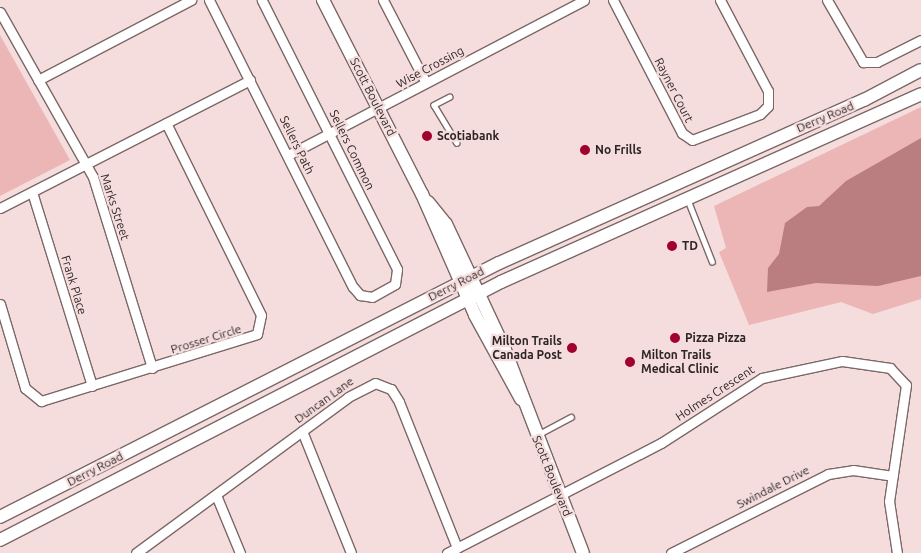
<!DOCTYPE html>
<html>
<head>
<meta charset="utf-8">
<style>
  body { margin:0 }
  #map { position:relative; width:921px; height:553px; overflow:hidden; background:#f5dddd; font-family:Ubuntu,sans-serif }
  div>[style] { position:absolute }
  .green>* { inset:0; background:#ecb6b7 }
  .water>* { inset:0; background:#ba7e80 }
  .roads { filter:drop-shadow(1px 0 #7c6767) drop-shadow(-1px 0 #7c6767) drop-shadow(0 1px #7c6767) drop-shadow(0 -1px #7c6767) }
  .lane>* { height:4.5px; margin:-2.25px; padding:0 2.25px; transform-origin:2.25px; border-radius:2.25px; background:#fff }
  .street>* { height:9px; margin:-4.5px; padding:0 4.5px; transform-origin:4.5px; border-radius:4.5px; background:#fff }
  .secondary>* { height:12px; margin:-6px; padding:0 6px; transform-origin:6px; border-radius:6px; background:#fff }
  .dots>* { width:14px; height:14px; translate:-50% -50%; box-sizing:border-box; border:2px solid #f5dddd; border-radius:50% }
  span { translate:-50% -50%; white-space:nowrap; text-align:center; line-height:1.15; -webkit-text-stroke:4.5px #f5dddd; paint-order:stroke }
  .street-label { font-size:12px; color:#2d2525 }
  .poi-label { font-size:12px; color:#2d2525; font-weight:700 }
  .left { translate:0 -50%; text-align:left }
  .right { translate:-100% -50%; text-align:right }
</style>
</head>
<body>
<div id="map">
  <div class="green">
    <i style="clip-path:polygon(0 35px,70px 160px,0 196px)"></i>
    <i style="clip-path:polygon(921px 107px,921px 299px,873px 314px,841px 302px,749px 325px,719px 252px,726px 248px,714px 206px)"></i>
  </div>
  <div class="water">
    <i style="clip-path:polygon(921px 138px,921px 276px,878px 286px,816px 283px,767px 292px,768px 268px,779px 254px,785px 223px,807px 207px,819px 206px,846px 181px)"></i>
  </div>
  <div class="roads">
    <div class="lane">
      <i style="left:450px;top:97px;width:18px;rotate:153deg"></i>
      <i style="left:434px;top:105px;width:44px;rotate:58.8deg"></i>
      <i style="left:688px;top:200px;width:66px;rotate:68.5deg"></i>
      <i style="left:539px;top:434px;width:36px;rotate:-28deg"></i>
    </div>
    <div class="street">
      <i style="left:209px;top:0;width:321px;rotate:63.4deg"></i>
      <i style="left:353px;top:287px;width:11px;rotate:49deg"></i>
      <i style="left:360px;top:295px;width:12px;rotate:9deg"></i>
      <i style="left:372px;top:297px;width:26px;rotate:-29deg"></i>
      <i style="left:395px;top:284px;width:15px;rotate:-82deg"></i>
      <i style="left:397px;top:269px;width:301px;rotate:-116.7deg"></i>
      <i style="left:383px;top:0;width:93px;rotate:62.6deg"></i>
      <i style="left:613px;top:0;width:150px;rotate:62.6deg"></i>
      <i style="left:682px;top:133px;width:12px;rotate:35deg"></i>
      <i style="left:692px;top:140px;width:73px;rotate:-20.9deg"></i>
      <i style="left:760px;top:114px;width:11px;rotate:-45deg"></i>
      <i style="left:768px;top:106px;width:15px;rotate:-90deg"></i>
      <i style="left:768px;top:91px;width:103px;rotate:-117.8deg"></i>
      <i style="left:827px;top:0;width:72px;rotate:59.9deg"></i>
      <i style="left:863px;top:62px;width:14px"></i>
      <i style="left:877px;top:62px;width:49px;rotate:-26.6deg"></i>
      <i style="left:0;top:12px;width:189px;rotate:60.6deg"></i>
      <i style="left:93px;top:177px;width:200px;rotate:72.8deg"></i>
      <i style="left:38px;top:80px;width:173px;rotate:-27.6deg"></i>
      <i style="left:288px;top:155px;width:334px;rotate:-27.6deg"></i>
      <i style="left:32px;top:192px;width:203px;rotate:72.8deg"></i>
      <i style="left:0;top:208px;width:281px;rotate:-27.1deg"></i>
      <i style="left:0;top:304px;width:88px;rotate:73.4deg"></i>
      <i style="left:25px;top:388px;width:21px;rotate:39deg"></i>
      <i style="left:41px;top:401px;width:226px;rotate:-17.2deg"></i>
      <i style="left:257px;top:334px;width:19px;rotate:-78deg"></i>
      <i style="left:261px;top:315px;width:214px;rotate:-116.3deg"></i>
      <i style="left:302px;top:431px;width:131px;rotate:68.1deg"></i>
      <i style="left:216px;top:495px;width:63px;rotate:67.5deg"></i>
      <i style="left:136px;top:553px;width:263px;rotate:-36.3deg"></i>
      <i style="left:348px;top:397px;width:30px;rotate:-27deg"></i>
      <i style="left:375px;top:383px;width:17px;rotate:21deg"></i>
      <i style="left:391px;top:389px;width:15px;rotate:58deg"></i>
      <i style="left:399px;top:402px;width:157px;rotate:68.3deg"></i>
      <i style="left:447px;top:553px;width:241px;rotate:-27.2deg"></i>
      <i style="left:661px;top:443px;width:120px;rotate:-32.8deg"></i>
      <i style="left:762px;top:378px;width:82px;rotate:-12deg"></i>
      <i style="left:842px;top:361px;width:49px;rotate:8.3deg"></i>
      <i style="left:890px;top:368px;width:23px;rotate:47deg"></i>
      <i style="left:906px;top:385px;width:117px;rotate:98.3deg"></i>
      <i style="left:889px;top:501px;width:53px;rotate:81.3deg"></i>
      <i style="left:671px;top:553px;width:176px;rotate:-26.7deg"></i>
      <i style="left:828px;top:474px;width:25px;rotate:-9deg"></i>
      <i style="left:853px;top:470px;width:40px;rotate:8.5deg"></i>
    </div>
    <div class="secondary">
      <i style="left:323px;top:0;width:218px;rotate:63deg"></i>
      <i style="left:422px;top:194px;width:132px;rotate:66.3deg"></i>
      <i style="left:475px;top:315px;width:96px;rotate:61.3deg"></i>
      <i style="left:428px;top:202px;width:28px;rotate:51deg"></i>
      <i style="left:446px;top:224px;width:139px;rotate:64.9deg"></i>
      <i style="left:505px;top:350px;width:217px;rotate:69deg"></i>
      <i style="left:0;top:517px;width:560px;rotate:-26.98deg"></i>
      <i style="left:499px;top:263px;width:400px;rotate:-24.1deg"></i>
      <i style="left:864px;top:100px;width:64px;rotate:-27.8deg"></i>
      <i style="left:0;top:540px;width:564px;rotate:-27.25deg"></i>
      <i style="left:501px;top:282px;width:460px;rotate:-24.1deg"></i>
    </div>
  </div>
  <div class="dots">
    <i style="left:427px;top:136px;background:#a1012d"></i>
    <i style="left:585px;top:150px;background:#a1012d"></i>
    <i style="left:672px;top:246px;background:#a1012d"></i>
    <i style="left:675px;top:338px;background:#a1012d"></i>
    <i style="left:572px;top:348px;background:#a1012d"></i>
    <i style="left:630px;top:362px;background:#a1012d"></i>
  </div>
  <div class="street-label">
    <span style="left:430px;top:67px;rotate:-28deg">Wise Crossing</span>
    <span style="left:674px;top:90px;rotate:63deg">Rayner Court</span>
    <span style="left:373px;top:97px;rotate:63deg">Scott Boulevard</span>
    <span style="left:825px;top:117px;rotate:-23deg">Derry Road</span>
    <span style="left:297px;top:145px;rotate:64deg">Sellers Path</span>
    <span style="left:352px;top:150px;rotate:64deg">Sellers Common</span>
    <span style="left:115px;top:207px;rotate:72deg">Marks Street</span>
    <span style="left:456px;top:284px;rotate:-27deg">Derry Road</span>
    <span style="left:74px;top:285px;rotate:73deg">Frank Place</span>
    <span style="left:206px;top:339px;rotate:-17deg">Prosser Circle</span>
    <span style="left:715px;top:393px;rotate:-33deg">Holmes Crescent</span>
    <span style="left:324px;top:400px;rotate:-36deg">Duncan Lane</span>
    <span style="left:95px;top:469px;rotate:-27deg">Derry Road</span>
    <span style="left:552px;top:476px;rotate:68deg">Scott Boulevard</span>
    <span style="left:773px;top:487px;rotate:-27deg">Swindale Drive</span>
  </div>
  <div class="poi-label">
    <span class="left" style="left:437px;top:136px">Scotiabank</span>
    <span class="left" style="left:595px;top:150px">No Frills</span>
    <span class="left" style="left:682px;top:246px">TD</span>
    <span class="left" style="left:685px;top:338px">Pizza Pizza</span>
    <span class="right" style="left:562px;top:348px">Milton Trails<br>Canada Post</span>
    <span class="left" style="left:641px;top:362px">Milton Trails<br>Medical Clinic</span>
  </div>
</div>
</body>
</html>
